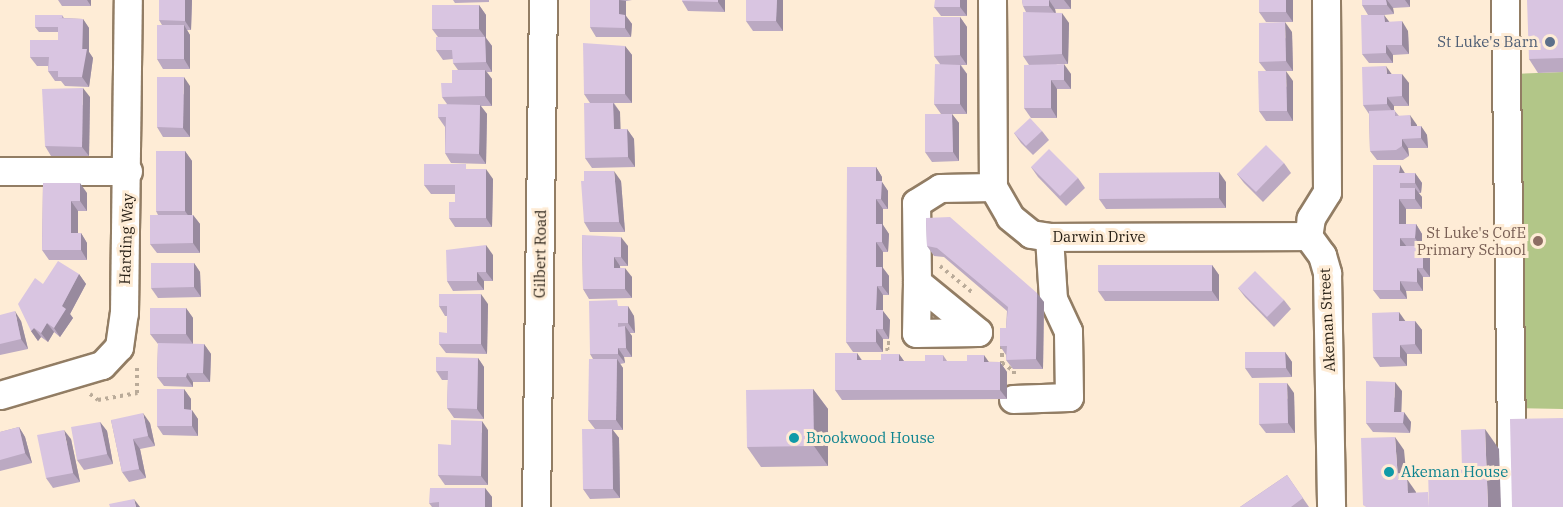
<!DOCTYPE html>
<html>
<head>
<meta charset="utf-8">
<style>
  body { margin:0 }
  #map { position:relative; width:1563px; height:507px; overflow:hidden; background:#feecd6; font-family:"IBM Plex Serif",serif }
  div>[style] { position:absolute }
  .green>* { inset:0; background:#b2c688 }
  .path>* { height:4px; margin-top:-2px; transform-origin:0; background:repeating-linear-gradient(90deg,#baab99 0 3px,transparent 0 7.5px) }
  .roads { filter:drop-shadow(2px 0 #927d64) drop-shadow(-2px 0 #927d64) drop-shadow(0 2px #927d64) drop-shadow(0 -2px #927d64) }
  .minor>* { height:27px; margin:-13.5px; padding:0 13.5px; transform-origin:13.5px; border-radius:13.5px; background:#fff }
  .wall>* { inset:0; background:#bba9c2 }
  .shaded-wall>* { inset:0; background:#988a9e }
  .building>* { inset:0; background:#d9c5e1 }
  .dots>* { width:16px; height:16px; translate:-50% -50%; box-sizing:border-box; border:3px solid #feecd6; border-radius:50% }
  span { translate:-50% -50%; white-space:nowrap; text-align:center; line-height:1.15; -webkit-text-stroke:6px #feecd6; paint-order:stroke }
  .service-label { font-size:15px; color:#4e5e75 }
  .right { translate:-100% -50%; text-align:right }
  .education-label { font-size:15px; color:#785e54 }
  .street-label { font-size:15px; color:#251d13 }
  .culture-label { font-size:15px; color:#0d838f }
  .left { translate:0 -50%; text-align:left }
</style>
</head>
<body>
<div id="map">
  <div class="green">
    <i style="clip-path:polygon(1563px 72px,1563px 409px,1515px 408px,1512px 74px)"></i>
  </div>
  <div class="path">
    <i style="left:940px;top:266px;width:43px;rotate:39.3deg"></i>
    <i style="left:1002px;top:346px;width:17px;rotate:90deg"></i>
    <i style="left:1002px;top:363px;width:14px;rotate:34deg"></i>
    <i style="left:1014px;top:371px;width:6px;rotate:90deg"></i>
    <i style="left:888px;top:358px;width:15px;rotate:-94deg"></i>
    <i style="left:887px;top:343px;width:7px"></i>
    <i style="left:90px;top:394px;width:10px;rotate:37deg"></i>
    <i style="left:98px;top:400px;width:40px;rotate:-10deg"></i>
    <i style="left:137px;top:393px;width:29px;rotate:-90deg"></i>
  </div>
  <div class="roads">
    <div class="minor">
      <i style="left:992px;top:0;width:187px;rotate:89.7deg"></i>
      <i style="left:993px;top:187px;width:34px;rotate:60deg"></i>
      <i style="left:1010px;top:217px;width:27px;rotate:39deg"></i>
      <i style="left:1031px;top:234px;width:18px;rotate:9deg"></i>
      <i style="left:1049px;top:237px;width:259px;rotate:-0.2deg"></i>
      <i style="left:1326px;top:0;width:192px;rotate:89.7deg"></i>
      <i style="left:1327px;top:192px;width:31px;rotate:122deg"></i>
      <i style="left:1311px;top:218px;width:18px;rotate:99deg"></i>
      <i style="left:1308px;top:236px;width:24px;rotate:54deg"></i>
      <i style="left:1322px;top:255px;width:19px;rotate:74deg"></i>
      <i style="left:1327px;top:273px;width:234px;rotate:89deg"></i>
      <i style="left:1505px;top:0;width:507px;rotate:89.21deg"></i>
      <i style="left:0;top:171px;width:128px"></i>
      <i style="left:917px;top:282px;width:51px;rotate:91.1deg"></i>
      <i style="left:916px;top:333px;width:62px;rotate:-0.9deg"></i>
      <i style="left:978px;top:332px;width:79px;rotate:-140.7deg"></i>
      <i style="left:917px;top:282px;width:79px;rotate:-90.7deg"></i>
      <i style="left:916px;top:203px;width:28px;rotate:-32deg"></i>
      <i style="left:940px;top:188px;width:53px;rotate:-1.1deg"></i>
      <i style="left:0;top:395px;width:106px;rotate:-16.4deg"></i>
      <i style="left:102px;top:365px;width:25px;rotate:-47deg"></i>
      <i style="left:119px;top:347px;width:34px;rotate:-82deg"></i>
      <i style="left:124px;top:313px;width:313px;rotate:-89.3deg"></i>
      <i style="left:1013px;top:399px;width:56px;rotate:-2deg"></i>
      <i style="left:1069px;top:397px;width:66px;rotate:-90.9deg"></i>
      <i style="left:1068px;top:331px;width:35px;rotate:-115deg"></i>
      <i style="left:1053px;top:299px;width:62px;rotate:-93.7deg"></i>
      <i style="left:536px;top:507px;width:507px;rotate:-89.21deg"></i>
    </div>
  </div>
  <div class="wall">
    <i style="clip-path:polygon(58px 0,91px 0,91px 6px,62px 6px)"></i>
    <i style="clip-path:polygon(192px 0,191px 30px,187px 30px,190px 35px,190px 69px,163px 69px,157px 59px,162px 25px,159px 20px)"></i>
    <i style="clip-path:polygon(453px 0,489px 0,489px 2px,455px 3px)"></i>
    <i style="clip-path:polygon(590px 0,632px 0,626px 1px,626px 16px,632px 24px,631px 37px,596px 37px,590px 27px)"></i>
    <i style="clip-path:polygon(725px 0,725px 12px,688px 11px,682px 1px)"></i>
    <i style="clip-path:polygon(746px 0,783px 0,783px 31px,753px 31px,746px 21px)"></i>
    <i style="clip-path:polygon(967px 0,967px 16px,941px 16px,934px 7px)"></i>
    <i style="clip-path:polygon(1022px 0,1071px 0,1071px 9px,1055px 9px,1056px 13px,1069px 23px,1068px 64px,1056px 64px,1071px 74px,1071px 89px,1057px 89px,1057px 118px,1031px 118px,1024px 108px,1029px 65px,1023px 56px,1026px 12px,1023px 6px)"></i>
    <i style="clip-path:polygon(1293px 0,1293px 22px,1266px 22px,1259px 12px)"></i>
    <i style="clip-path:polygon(1362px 0,1410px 0,1410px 7px,1393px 8px,1394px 14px,1384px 15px,1389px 22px,1408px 31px,1409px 54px,1393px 55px,1393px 63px,1369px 63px,1362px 54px,1368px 15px,1362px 5px)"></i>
    <i style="clip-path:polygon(1563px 0,1563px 72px,1538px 73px,1529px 59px)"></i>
    <i style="clip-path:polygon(479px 5px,486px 15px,486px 38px,492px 46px,492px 72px,487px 72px,492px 79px,492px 106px,481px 106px,487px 114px,486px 164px,451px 163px,445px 153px,445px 127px,438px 117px,447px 104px,442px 97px,452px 83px,458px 70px,453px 63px,453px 59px,443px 60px,436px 50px,438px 37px,432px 29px)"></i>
    <i style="clip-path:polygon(62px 15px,64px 18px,83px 19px,89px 28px,89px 52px,93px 58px,89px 87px,65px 86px,61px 81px,55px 81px,48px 71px,48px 66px,37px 66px,30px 57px,58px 40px,58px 32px,39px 32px,35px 27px)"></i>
    <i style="clip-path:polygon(960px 17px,967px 27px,967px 65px,961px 65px,967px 74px,967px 114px,952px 114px,959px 123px,959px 161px,932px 162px,925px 152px,941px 114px,934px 104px,940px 64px,934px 56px)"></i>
    <i style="clip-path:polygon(1292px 32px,1293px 71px,1266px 71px,1259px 62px)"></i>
    <i style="clip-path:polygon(625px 46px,632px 55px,632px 103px,614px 103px,620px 112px,620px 129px,627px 129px,634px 139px,635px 167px,592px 168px,585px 158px,590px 103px,584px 94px)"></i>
    <i style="clip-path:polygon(1392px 74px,1409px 83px,1409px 106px,1394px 106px,1394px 110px,1399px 116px,1417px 126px,1421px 126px,1427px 135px,1428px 148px,1408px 148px,1409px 156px,1403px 160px,1377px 160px,1370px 151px,1369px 114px,1363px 105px)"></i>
    <i style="clip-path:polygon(1293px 81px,1293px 121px,1266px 121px,1259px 111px)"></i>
    <i style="clip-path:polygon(190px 86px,190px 137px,163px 137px,157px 127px)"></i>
    <i style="clip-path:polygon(90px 97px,89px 156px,51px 156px,45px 146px)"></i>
    <i style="clip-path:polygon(1042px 131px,1049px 140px,1033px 155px,1021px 143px,1014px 133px)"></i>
    <i style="clip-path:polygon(185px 151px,192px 161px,192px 215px,193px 215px,200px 224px,200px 253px,157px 253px,150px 244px,158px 215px,156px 211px)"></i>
    <i style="clip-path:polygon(1284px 163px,1291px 173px,1263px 202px,1244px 183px,1237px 174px)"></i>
    <i style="clip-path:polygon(1373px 165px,1405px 173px,1415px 173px,1422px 183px,1421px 193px,1418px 193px,1422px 197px,1422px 209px,1406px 209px,1406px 224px,1416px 224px,1422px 234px,1422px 246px,1430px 255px,1430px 277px,1423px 277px,1423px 291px,1406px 291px,1407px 299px,1380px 299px,1373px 290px)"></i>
    <i style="clip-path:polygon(876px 167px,882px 177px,882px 182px,888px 191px,888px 209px,883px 209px,883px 225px,889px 234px,888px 252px,883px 252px,883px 268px,889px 276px,889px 295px,883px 295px,883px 311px,890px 320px,889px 339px,883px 339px,883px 352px,853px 352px,846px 342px)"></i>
    <i style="clip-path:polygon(1031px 167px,1078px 178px,1085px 188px,1066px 206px,1038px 177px)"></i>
    <i style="clip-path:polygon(470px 169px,493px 179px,492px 227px,455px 227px,449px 218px,455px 202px,455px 194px,431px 194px,424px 185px)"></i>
    <i style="clip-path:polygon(584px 181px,621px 181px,625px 232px,590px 232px,584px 222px)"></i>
    <i style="clip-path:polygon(1226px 182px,1226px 208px,1106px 209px,1099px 199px)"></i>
    <i style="clip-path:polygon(43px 183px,87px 193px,87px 211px,78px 211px,78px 233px,81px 233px,87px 243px,87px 260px,49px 260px,42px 250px)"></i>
    <i style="clip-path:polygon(926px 218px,1044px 302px,1043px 369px,1013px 369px,1006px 360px,1006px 355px,1000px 346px,1006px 328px,1007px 311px,944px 257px,934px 256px,927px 246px)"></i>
    <i style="clip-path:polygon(582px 235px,628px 246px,628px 266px,620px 266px,620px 268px,632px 277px,632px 298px,589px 299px,583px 289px)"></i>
    <i style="clip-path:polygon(493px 255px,493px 281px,484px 281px,484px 290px,453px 291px,447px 281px)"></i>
    <i style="clip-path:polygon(194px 263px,200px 272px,201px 297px,158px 298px,151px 288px)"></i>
    <i style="clip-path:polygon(1212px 265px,1219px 275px,1219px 301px,1105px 301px,1098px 291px)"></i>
    <i style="clip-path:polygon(79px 274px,86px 284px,70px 314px,73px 318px,60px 337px,54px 332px,48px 342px,41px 337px,38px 341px,31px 331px,43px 284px)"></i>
    <i style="clip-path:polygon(1238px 288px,1284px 300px,1291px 309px,1274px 327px,1245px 297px)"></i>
    <i style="clip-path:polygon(488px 304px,487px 354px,446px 353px,439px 344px,447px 333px,447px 316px,445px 316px,439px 306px)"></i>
    <i style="clip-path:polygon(622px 306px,634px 316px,635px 333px,629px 333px,632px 336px,632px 357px,624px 357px,625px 363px,620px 364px,623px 368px,623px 430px,613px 430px,619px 438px,620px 498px,590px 499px,583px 489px,595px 429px,588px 420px,593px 359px,590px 354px)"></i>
    <i style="clip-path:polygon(186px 308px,193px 318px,193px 344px,204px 344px,211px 354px,210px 382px,193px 382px,193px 387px,164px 386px,157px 377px,158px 344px,150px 334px)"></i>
    <i style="clip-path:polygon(0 315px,21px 321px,28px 349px,0 355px)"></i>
    <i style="clip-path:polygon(1405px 321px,1415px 321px,1422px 330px,1422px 354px,1407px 354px,1407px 366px,1380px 367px,1373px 357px)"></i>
    <i style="clip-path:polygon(1285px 352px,1292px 362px,1292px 377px,1252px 378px,1245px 368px)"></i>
    <i style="clip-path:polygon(857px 353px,862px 360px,881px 360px,899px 354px,904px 361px,925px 361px,943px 355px,947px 361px,1000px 362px,1007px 372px,1007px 399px,842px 400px,835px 390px)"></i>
    <i style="clip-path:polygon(478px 358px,484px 367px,484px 419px,454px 418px,447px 408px,448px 380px,442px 380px,436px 371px)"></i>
    <i style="clip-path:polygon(184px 389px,191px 399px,191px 410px,198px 419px,198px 436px,163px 435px,157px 426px)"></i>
    <i style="clip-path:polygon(813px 389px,828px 409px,828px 466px,761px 467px,747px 447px)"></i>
    <i style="clip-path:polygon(1402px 391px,1401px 412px,1411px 422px,1410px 433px,1373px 432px,1366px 423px)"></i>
    <i style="clip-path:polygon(1294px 393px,1295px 433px,1266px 433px,1259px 424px)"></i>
    <i style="clip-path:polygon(111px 420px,150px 423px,155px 446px,140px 449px,146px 478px,129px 482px,122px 472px)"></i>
    <i style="clip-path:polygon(100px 422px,107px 431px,113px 464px,84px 470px,77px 460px)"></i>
    <i style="clip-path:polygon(19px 427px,25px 437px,32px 463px,0 471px,0 432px)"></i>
    <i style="clip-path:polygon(488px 430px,488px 485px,445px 485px,438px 475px,451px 445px)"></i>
    <i style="clip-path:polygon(71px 439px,80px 482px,53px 488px,46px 478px)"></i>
    <i style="clip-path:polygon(1287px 475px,1309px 507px,1240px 507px)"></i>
    <i style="clip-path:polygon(485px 488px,492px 497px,492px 507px,432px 507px,429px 503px)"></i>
  </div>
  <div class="shaded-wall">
    <i style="clip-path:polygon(87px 0,91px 0,91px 6px)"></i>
    <i style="clip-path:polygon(185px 0,192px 0,191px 30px,185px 21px)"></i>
    <i style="clip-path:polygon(619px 0,626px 1px,626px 16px,632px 24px,631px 37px,625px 28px,619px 14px)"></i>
    <i style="clip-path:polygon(718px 0,725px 0,725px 12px,718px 2px)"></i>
    <i style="clip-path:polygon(777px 0,783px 0,783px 31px,776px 21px)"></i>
    <i style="clip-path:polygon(960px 0,967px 0,967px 16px,960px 7px)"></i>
    <i style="clip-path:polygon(1049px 0,1055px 9px,1056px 15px,1049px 6px)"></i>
    <i style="clip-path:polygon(1064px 0,1071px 0,1071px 9px)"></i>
    <i style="clip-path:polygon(1286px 0,1293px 0,1293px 22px,1286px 12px)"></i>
    <i style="clip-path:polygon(1386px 0,1387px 0,1393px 8px,1394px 14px,1387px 5px)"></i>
    <i style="clip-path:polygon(1405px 0,1410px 0,1410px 7px)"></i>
    <i style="clip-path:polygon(479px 5px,486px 15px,486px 38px,492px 46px,492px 72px,486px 62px,485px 37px,479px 29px)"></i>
    <i style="clip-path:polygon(1062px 13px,1069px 23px,1068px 64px,1062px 54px)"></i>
    <i style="clip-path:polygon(1384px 15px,1391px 24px,1385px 22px)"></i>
    <i style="clip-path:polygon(960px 17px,967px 27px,967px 65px,960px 55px)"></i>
    <i style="clip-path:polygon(83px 19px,89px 28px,89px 52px,93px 58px,89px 87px,82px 77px)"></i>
    <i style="clip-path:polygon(1402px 21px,1408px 31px,1409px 54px,1402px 45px)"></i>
    <i style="clip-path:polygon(1285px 22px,1292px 32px,1293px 71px,1286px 61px)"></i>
    <i style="clip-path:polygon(184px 25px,190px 35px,190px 69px,184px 59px)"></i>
    <i style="clip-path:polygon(1386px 45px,1393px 55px,1393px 63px,1386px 53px)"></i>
    <i style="clip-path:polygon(625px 46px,632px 55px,632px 103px,625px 94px)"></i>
    <i style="clip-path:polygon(1064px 64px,1071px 74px,1071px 89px,1064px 80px)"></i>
    <i style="clip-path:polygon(960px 65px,967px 74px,967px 114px,960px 104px)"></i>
    <i style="clip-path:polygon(1386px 66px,1393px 76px,1387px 74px)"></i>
    <i style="clip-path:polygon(485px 70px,492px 79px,492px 106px,485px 96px)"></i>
    <i style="clip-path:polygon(1286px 71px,1293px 81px,1293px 121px,1287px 111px)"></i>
    <i style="clip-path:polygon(1402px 74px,1409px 83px,1409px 106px,1402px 96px)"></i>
    <i style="clip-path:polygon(184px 77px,190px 86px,190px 137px,183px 128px)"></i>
    <i style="clip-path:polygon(1051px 80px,1057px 89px,1057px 118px,1051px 108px)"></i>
    <i style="clip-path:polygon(83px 88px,90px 97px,89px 156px,82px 147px)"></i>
    <i style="clip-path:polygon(1387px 97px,1394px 106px,1394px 114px,1387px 104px)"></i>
    <i style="clip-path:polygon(613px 103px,620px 112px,621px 139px,614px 129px)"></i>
    <i style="clip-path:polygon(480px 105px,487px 114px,486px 164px,479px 154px)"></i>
    <i style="clip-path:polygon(952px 114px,959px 123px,959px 161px,953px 152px)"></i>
    <i style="clip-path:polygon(1410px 115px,1417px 125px,1417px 135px,1411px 126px)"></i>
    <i style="clip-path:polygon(1421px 126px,1427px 135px,1428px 148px,1421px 138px)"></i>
    <i style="clip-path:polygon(627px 129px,634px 139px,635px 167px,628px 157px)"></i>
    <i style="clip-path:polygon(1402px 139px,1408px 148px,1409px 156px,1402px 146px)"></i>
    <i style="clip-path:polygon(185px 151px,192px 161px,192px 221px,185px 211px)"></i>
    <i style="clip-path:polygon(1400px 165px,1406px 175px,1399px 173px)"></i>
    <i style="clip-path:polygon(876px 167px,882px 177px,882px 182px,888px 191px,888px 209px,881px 199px,876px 181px)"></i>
    <i style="clip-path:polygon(486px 169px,493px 179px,492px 227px,486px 218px)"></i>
    <i style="clip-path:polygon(614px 171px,621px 181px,625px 232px,619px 222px)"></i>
    <i style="clip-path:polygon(1219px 172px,1226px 182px,1226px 208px,1219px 198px)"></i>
    <i style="clip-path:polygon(1415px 173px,1422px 183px,1421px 193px,1415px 183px)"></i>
    <i style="clip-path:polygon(80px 183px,87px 193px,87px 211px,80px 201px)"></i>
    <i style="clip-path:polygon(1415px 188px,1422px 197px,1422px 209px,1415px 199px)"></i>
    <i style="clip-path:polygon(876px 199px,883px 209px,883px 225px,889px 234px,888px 252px,882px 242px,876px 224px)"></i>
    <i style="clip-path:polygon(1399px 199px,1406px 209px,1406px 234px,1399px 224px)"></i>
    <i style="clip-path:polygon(71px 201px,78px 211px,78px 242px,71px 233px)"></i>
    <i style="clip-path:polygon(193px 215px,200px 224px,200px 253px,193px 243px)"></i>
    <i style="clip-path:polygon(1416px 224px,1422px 234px,1422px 248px,1415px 238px)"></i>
    <i style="clip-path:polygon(81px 233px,87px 243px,87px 260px,81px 250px)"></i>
    <i style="clip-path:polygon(621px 237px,628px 246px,628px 266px,621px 257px)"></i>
    <i style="clip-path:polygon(1400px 238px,1407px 247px,1400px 246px)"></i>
    <i style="clip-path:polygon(876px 242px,883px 252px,883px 268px,889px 276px,889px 295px,882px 286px,876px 267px)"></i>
    <i style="clip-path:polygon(486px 245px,493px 255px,493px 281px,486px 272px)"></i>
    <i style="clip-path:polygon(1423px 246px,1430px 255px,1430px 277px,1423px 268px)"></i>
    <i style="clip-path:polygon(614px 257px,620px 266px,621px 278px,614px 268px)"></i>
    <i style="clip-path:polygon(194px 263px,200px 272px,201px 297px,194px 287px)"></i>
    <i style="clip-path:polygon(1212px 265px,1219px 275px,1219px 301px,1212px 291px)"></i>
    <i style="clip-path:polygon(625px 268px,632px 277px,632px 298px,625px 289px)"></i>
    <i style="clip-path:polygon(1417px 268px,1423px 277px,1423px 291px,1417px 282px)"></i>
    <i style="clip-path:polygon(477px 272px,484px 281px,484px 290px,477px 281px)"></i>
    <i style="clip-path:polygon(79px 274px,86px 284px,70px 314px,73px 318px,60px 337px,54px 328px,62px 306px)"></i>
    <i style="clip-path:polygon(1400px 281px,1406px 291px,1407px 299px,1400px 290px)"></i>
    <i style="clip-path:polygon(877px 286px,883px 295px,883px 311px,890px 320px,889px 339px,883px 329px,876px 310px)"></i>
    <i style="clip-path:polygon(1037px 293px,1044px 302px,1043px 369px,1036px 359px)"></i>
    <i style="clip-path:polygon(481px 294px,488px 304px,487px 354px,481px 344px)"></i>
    <i style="clip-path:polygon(628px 306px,634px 316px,635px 333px,628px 323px)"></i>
    <i style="clip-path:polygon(186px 308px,193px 318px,193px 344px,186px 334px)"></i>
    <i style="clip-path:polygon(15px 311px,21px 321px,28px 349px,21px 339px)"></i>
    <i style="clip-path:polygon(1399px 312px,1406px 322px,1399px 321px)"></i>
    <i style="clip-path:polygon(1415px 321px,1422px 330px,1422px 354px,1415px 344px)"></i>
    <i style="clip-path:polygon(47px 323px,54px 332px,48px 342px,41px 333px)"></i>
    <i style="clip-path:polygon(625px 326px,632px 336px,632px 357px,626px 348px)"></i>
    <i style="clip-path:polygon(34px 328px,41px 337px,38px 341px,31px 331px)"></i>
    <i style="clip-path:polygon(876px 329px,883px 339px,883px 352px,876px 342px)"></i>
    <i style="clip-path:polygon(204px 344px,211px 354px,210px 382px,203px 373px)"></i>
    <i style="clip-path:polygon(1400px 345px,1407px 354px,1407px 366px,1400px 357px)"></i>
    <i style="clip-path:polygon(618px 348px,624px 357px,625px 363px,618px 354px)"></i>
    <i style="clip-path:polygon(1285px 352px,1292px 362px,1292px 377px,1286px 368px)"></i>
    <i style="clip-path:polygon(857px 353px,863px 363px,857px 360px)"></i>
    <i style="clip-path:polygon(899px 354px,906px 364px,899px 361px)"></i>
    <i style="clip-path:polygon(984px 355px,991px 365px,984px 362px)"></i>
    <i style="clip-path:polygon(478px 358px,484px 367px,484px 419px,477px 409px)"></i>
    <i style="clip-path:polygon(617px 359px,623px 368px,623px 430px,616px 420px)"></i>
    <i style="clip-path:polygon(1000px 362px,1007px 372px,1007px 399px,1000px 390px)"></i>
    <i style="clip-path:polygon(187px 373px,193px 382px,193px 387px,186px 377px)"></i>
    <i style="clip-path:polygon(1395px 382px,1402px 391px,1401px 422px,1394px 412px)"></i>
    <i style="clip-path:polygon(1287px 383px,1294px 393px,1295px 433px,1288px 423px)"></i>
    <i style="clip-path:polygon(184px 389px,191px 399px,191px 419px,184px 409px)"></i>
    <i style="clip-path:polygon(813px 389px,828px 409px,828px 466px,814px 446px)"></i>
    <i style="clip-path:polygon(192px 410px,198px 419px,198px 436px,192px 426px)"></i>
    <i style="clip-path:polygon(1404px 412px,1411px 422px,1410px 433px,1403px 423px)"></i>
    <i style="clip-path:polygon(143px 413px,150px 423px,155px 446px,148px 436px)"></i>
    <i style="clip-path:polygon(482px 421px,488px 430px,488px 485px,481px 476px)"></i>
    <i style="clip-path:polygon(100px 422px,107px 431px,113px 464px,107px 454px)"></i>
    <i style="clip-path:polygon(19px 427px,25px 437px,32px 463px,25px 453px)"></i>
    <i style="clip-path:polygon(612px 429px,619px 438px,620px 498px,613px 489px)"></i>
    <i style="clip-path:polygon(1485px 429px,1499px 449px,1501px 507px,1488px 507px)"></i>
    <i style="clip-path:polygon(64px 430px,71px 439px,80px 482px,73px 473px)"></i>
    <i style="clip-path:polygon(1395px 437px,1404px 450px,1408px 492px,1398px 479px)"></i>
    <i style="clip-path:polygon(133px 439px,140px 449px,146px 478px,139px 469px)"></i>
    <i style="clip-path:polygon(1407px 479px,1416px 492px,1417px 506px,1408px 493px)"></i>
    <i style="clip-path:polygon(485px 488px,492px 497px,492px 507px,485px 507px)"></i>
    <i style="clip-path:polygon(134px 499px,140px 507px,136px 507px)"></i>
  </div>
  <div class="building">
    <i style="clip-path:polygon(159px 0,185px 0,185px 21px,159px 20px)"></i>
    <i style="clip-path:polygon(590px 0,619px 0,619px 14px,625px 15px,625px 28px,590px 27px)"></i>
    <i style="clip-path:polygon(682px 0,718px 0,718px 2px,682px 1px)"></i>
    <i style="clip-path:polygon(746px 0,777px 0,776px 21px,746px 21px)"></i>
    <i style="clip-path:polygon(935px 0,960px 0,960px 7px,934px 7px)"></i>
    <i style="clip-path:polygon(1022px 0,1049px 0,1049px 6px,1023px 6px)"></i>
    <i style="clip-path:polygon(1259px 0,1286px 0,1286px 12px,1259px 12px)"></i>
    <i style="clip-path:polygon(1362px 0,1386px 0,1387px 5px,1362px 5px)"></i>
    <i style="clip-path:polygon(1527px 0,1563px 0,1563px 58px,1529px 59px)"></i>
    <i style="clip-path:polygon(432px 5px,479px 5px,479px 29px,432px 29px)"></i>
    <i style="clip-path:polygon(1023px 12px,1062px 13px,1062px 54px,1023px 56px)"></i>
    <i style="clip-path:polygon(35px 15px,62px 15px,62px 18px,58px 18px,58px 27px,35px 27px)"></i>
    <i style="clip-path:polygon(1361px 15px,1384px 15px,1385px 22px,1402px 21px,1402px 45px,1386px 45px,1386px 53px,1362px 54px)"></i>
    <i style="clip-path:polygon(933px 17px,960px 17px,960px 55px,934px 56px)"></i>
    <i style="clip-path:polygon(58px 18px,83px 19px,82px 49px,87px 49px,82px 77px,58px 77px,58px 71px,48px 71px,49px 57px,30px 57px,30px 40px,58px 40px)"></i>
    <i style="clip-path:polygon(1285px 22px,1286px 61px,1259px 62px,1259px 23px)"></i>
    <i style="clip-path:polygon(157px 25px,184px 25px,184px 59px,157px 59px)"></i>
    <i style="clip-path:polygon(436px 37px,485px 37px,486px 62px,453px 63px,452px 50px,436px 50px)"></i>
    <i style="clip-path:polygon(583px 43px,625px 46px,625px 94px,584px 94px)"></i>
    <i style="clip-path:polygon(935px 64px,960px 65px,960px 104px,934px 104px)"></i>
    <i style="clip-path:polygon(1064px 64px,1064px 80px,1051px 80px,1051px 108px,1024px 108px,1024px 65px)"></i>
    <i style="clip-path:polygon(1386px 66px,1387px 74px,1402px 74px,1402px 96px,1387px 97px,1387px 104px,1363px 105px,1362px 67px)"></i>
    <i style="clip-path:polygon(452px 70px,485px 70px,485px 96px,442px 97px,441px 83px,452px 83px)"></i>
    <i style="clip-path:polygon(1258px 71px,1286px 71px,1287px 111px,1259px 111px)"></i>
    <i style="clip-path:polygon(157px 77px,184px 77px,183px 128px,157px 127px)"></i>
    <i style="clip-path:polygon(83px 88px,82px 147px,45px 146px,42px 89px)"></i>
    <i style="clip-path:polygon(584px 103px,613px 103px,614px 129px,627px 129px,628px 157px,585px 158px)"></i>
    <i style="clip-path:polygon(438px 104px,480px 105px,479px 154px,445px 153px,446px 117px,438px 117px)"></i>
    <i style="clip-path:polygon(1395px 110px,1395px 116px,1410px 115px,1411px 126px,1421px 126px,1421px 138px,1402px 139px,1402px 146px,1396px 150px,1370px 151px,1369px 111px)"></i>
    <i style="clip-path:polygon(925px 114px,952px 114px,953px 152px,925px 152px)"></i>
    <i style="clip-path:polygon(1030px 118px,1042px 131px,1026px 146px,1014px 133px)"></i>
    <i style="clip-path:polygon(1266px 145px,1284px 163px,1256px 192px,1237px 174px)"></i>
    <i style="clip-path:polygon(1049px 149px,1078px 178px,1060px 196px,1031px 167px)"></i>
    <i style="clip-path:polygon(156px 151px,185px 151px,185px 211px,156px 211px)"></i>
    <i style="clip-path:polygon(424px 164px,466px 164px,466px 169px,486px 169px,486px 218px,449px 218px,449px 202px,455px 202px,455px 185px,424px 185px)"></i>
    <i style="clip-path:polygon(1373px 165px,1400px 165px,1399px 173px,1415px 173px,1415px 183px,1400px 183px,1400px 188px,1415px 188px,1415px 199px,1399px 199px,1399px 224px,1416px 224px,1415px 238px,1400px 238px,1400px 246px,1423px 246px,1423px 268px,1417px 268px,1417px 282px,1400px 281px,1400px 290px,1373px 290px)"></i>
    <i style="clip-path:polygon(847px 167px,876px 167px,876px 181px,882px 181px,881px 199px,876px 199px,876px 224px,882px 224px,882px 242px,876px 242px,876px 267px,882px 267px,882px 286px,877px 286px,876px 310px,883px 310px,883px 329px,876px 329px,876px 342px,846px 342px)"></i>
    <i style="clip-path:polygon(584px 171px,614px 171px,619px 222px,584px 222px,581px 181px,584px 181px)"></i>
    <i style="clip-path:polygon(1219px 172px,1219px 198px,1099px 199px,1099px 173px)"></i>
    <i style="clip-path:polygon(43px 183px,80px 183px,80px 201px,71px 201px,71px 233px,81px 233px,81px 250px,42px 250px)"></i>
    <i style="clip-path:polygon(150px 215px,193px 215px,193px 243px,150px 244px)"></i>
    <i style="clip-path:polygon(950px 217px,1037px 293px,1036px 359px,1006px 360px,1007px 346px,1000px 346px,1000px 328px,1006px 328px,1008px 307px,937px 248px,927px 246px,926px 218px)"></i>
    <i style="clip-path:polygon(582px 235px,621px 237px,621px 257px,614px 257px,614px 268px,625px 268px,625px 289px,583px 289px)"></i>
    <i style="clip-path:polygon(486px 245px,486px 272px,477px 272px,477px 281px,447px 281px,446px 250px)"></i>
    <i style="clip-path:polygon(58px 261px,79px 274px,62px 306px,66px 309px,54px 328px,47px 323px,41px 333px,34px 328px,31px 331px,18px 304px,35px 278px,43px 284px)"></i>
    <i style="clip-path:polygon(151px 263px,194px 263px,194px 287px,151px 288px)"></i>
    <i style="clip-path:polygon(1098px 265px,1212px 265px,1212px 291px,1098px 291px)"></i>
    <i style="clip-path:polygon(1255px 271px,1284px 300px,1267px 317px,1238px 288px)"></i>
    <i style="clip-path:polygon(439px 294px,481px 294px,481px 344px,439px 344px,439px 332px,447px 333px,447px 306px,439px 306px)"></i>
    <i style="clip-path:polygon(617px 300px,618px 306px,628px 306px,628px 323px,618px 323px,618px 327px,625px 326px,626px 348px,618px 348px,618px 354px,590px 354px,589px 301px)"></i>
    <i style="clip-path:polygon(150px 308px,186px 308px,186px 334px,150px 334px)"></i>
    <i style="clip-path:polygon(15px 311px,21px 339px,0 344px,0 315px)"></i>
    <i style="clip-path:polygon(1399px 312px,1399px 321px,1415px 321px,1415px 344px,1400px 345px,1400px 357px,1373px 357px,1372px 313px)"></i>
    <i style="clip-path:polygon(158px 343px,204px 344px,203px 373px,187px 373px,186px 377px,157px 377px)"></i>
    <i style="clip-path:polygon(1245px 352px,1285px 352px,1286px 368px,1245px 368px)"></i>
    <i style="clip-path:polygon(835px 353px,857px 353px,857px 360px,881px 360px,881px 354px,899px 354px,899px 361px,925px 361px,925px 355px,943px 355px,943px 361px,967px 361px,967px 355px,984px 355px,984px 362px,1000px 362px,1000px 390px,835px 390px)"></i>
    <i style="clip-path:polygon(436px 357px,478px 358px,477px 409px,447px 408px,448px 371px,436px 371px)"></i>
    <i style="clip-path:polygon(589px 359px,617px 359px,616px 420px,588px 420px)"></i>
    <i style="clip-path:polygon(1366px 381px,1395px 382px,1394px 412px,1404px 412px,1403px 423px,1366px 423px)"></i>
    <i style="clip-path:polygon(1259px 383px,1287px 383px,1288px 423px,1259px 424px)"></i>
    <i style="clip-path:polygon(157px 389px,184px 389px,184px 409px,192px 410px,192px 426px,157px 426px)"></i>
    <i style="clip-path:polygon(813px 389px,814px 446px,747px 447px,746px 390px)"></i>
    <i style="clip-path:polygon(143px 413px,148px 436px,133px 439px,139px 469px,122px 472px,111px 420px)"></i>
    <i style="clip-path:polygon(1563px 418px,1563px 507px,1512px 507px,1510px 419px)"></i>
    <i style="clip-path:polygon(451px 420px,482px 421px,481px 476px,438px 475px,438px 444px,451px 445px)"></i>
    <i style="clip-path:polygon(100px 422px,107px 454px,77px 460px,71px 427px)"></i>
    <i style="clip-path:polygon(19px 427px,25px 453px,0 460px,0 432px)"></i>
    <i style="clip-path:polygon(582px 429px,612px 429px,613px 489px,583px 489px)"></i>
    <i style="clip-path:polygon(1485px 429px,1488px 507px,1429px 507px,1428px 470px,1462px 469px,1461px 430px)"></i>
    <i style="clip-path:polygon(64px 430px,73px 473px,46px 478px,37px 435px)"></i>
    <i style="clip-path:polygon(1395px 437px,1398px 479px,1407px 479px,1408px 493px,1428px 492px,1429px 507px,1366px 507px,1363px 505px,1361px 438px)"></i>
    <i style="clip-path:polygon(1287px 475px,1303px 498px,1291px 507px,1240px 507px)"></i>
    <i style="clip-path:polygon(430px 488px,485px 488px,485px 507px,439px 507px,439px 502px,429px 503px)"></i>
    <i style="clip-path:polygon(134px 499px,136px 507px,110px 507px,109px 504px)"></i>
  </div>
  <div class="dots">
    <i style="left:1550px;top:42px;background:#5c6f8a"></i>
    <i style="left:1538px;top:241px;background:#8d6e63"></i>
    <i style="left:794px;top:438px;background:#0f9aa8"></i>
    <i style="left:1389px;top:472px;background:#0f9aa8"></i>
  </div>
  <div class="service-label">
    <span class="right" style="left:1538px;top:42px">St Luke's Barn</span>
  </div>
  <div class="education-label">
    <span class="right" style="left:1526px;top:241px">St Luke's CofE<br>Primary School</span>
  </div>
  <div class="street-label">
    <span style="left:1099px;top:237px">Darwin Drive</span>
    <span style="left:126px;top:239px;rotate:-88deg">Harding Way</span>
    <span style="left:540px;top:254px;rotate:-89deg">Gilbert Road</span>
    <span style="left:1327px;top:320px;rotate:-93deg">Akeman Street</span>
  </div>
  <div class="culture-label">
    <span class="left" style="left:806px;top:438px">Brookwood House</span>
    <span class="left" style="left:1401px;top:472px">Akeman House</span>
  </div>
</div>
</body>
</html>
